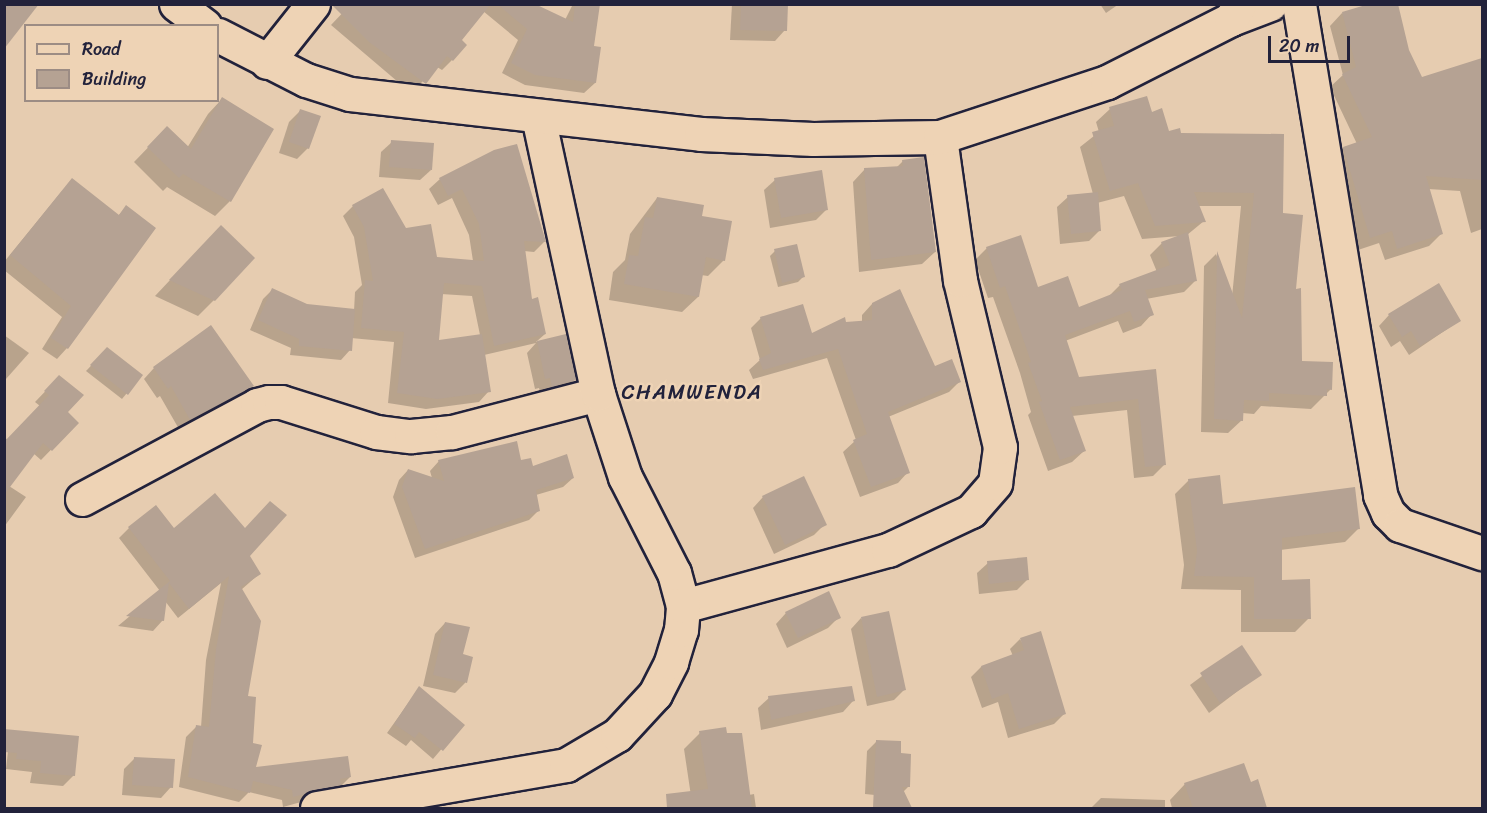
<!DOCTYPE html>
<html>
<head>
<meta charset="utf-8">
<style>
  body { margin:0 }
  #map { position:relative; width:1487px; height:813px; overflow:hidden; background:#e6ccb0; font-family:Sriracha,sans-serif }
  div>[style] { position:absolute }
  .shadow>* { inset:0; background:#0003 }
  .building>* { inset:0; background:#b5a293 }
  .roads { filter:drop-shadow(2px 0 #22223b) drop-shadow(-2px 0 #22223b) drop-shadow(0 2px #22223b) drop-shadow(0 -2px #22223b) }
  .street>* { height:33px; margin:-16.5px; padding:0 16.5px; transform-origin:16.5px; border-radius:16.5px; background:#eed3b5 }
  .secondary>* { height:33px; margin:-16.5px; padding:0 16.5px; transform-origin:16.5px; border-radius:16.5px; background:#eed3b5 }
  span { translate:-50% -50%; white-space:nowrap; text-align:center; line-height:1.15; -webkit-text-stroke:5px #eed3b5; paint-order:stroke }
  .quarter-label { font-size:21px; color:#22223b; letter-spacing:1.5px }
  .frame { position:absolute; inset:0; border:6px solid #22223b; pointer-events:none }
  .legend { position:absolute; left:24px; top:24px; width:195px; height:78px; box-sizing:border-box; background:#eed3b5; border:2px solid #9c8c84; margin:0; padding:8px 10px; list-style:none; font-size:18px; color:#22223b }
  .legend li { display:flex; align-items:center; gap:12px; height:30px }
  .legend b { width:30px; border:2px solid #9c8c84 }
  .scale { position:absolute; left:1268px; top:36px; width:82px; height:27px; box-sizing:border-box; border:3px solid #22223b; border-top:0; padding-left:8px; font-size:18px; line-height:21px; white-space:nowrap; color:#22223b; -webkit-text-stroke:4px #eed3b5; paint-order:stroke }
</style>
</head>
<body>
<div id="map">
  <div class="shadow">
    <i style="clip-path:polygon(351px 4px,531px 4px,565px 20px,573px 4px,599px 4px,593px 48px,595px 83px,584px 93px,525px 85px,502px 73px,518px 40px,483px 11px,460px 40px,452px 60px,442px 70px,437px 67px,411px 93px,331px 25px)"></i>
    <i style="clip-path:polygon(732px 4px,786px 4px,785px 30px,775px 41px,730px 40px)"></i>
    <i style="clip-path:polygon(1100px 4px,1119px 4px,1106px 13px)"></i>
    <i style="clip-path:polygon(1342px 13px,1408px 50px,1421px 78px,1482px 59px,1482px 229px,1471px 233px,1460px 191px,1428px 189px,1442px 233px,1429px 246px,1385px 260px,1379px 243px,1358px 250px,1331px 161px,1343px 148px,1357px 144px,1330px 87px,1343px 75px,1330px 26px)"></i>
    <i style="clip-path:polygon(222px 99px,272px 129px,230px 201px,215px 216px,167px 187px,163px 191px,134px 162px,167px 128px,187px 148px,208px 114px)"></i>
    <i style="clip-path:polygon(1110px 109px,1151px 113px,1168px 133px,1180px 134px,1282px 214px,1295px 290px,1300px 362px,1331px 389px,1311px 409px,1261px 406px,1254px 414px,1242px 413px,1242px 420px,1228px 433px,1201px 432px,1204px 266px,1216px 254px,1232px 297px,1241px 206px,1198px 206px,1204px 221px,1187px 235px,1195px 281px,1184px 292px,1146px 299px,1152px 314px,1141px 326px,1123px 333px,1118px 321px,1065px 341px,1078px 379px,1155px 371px,1165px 464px,1153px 476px,1134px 478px,1127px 410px,1072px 416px,1084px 451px,1072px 462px,1048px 471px,1028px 415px,1031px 412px,1020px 373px,993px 297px,988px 298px,975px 260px,987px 248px,1037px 289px,1078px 309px,1108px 297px,1120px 285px,1157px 272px,1150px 255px,1162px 243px,1180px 236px,1142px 239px,1124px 196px,1097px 203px,1100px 230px,1089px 241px,1060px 244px,1057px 207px,1068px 197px,1093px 194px,1080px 147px,1099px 132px,1096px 122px)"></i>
    <i style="clip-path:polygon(300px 111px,308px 148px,297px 159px,279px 153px,289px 122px)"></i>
    <i style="clip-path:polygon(392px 142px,431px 170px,420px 180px,379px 177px,381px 152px)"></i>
    <i style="clip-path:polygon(evenodd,516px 146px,544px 242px,534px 252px,524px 251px,531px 300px,545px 334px,536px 342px,565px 336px,574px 380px,564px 391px,541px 396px,539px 388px,535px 389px,527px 353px,536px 343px,484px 355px,489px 391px,479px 402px,426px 409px,388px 403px,394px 342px,351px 338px,350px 350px,341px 360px,290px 355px,291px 348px,250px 330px,263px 299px,272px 290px,307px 306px,354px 311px,355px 292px,362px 285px,354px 237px,343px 216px,353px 206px,405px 230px,435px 258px,473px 261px,469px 235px,452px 198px,438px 205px,429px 189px,440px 179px,516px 146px,441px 294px,472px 296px,480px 335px,437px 342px,441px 294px)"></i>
    <i style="clip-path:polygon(903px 161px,935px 252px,922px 264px,859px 272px,853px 182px,865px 169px,896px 168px)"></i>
    <i style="clip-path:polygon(775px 180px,827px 209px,816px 220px,770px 228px,764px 190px)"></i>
    <i style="clip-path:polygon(62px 191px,118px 216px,126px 207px,67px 348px,57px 359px,42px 349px,62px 317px,4px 270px,4px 262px)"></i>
    <i style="clip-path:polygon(657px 198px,700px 218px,724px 260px,708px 276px,701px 275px,698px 297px,682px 312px,609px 300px,613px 272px,625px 260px,630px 234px)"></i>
    <i style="clip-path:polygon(205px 243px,214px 300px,198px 316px,155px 296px)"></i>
    <i style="clip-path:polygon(775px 251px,803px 277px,798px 282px,778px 287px,770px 256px)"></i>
    <i style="clip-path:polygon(872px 304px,934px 367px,959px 382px,949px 392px,888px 417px,908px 472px,898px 483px,860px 497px,843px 452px,856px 440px,827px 358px,753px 379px,749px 370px,760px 360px,751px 328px,761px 318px,811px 336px,862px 322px,862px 315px)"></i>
    <i style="clip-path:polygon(1389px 315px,1459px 321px,1409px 355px,1400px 341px,1391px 347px,1379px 326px)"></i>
    <i style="clip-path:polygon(4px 335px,29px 353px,6px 379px,4px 378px)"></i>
    <i style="clip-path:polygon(107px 349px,141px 376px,122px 399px,86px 371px)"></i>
    <i style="clip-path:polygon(154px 368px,249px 387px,238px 398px,179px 429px,160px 396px,157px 398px,144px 379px)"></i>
    <i style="clip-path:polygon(59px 377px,66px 412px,77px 423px,41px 460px,33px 453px,9px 486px,26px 497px,4px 527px,4px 437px,8px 440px,40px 406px,35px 402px)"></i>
    <i style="clip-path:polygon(439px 461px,532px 468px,573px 478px,563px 487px,536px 495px,539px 510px,529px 520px,415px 558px,393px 497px,399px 480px,408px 470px,432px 478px,430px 471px)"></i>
    <i style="clip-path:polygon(1189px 480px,1222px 505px,1359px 528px,1345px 542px,1280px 550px,1281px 581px,1309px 618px,1295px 632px,1241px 632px,1241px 590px,1181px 589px,1184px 565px,1175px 494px)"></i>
    <i style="clip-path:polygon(763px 497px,825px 524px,814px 535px,774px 554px,753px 508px)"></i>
    <i style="clip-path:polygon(129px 528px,174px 530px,248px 556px,259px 574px,241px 590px,246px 698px,254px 769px,350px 777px,340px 787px,330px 794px,283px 807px,282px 800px,249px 792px,239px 802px,179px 787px,186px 737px,196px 727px,201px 727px,206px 660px,221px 583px,178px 618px,165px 601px,163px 620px,153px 631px,118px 626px,160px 591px,119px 538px)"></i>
    <i style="clip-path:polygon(988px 563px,1028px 579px,1017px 590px,979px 594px,977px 573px)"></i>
    <i style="clip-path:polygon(786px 613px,839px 617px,828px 628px,787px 648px,776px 624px)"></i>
    <i style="clip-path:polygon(861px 618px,904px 690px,894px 700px,867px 706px,851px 629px)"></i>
    <i style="clip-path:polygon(445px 623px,462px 655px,471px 658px,465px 683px,455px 693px,423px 686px,435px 634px)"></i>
    <i style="clip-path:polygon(1020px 639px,1064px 714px,1054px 724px,1008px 738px,998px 702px,982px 708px,971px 677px,981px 667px,1013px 656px,1010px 649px)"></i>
    <i style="clip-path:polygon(1241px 647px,1260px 674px,1209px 713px,1190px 685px)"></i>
    <i style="clip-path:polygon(419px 688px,462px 725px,433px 759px,411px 740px,406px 746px,387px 733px)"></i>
    <i style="clip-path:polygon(769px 698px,853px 701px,843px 712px,761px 730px,758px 708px)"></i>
    <i style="clip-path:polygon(700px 733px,749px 795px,754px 794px,756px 808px,680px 808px,691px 796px,684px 749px)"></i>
    <i style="clip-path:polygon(9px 742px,74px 775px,63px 786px,30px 783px,32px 772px,6px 769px)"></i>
    <i style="clip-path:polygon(876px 742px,900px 755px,908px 787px,903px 792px,910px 808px,874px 808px,875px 795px,865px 794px,867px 751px)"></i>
    <i style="clip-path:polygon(135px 758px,171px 787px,161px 798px,122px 795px,124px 769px)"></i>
    <i style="clip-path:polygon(1250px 783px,1264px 808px,1172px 808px,1170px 800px,1185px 784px)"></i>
    <i style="clip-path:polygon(1101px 798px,1165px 800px,1165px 808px,1091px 808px)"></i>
  </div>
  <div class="building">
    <i style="clip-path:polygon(4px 4px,39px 4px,4px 49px)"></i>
    <i style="clip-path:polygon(331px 4px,491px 4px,462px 40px,467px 45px,453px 61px,447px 56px,426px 84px,369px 42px)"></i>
    <i style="clip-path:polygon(497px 4px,535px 4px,573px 22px,575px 4px,600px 4px,594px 46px,601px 47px,596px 83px,535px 75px,511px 63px,527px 29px)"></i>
    <i style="clip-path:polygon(741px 4px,788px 4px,787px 31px,740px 30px)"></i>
    <i style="clip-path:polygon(1369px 4px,1398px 4px,1409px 50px,1422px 77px,1482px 58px,1482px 180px,1426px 176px,1443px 234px,1397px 249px,1392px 231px,1370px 238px,1343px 147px,1372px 137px,1342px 74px,1356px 67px,1342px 12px)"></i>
    <i style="clip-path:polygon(1147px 96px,1152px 112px,1162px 108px,1169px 131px,1180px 128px,1181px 133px,1284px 134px,1283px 213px,1303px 215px,1296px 289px,1301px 288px,1302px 361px,1333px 362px,1332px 390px,1327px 389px,1327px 396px,1269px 393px,1269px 401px,1244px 400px,1243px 421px,1214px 419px,1217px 251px,1242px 318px,1254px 193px,1194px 192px,1206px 222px,1155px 226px,1138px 183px,1110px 191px,1092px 132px,1114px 126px,1109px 107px)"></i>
    <i style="clip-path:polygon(222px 97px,274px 129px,231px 202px,183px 174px,179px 178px,147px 147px,167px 126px,191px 149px)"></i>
    <i style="clip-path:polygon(300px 109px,321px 116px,309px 149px,289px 142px)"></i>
    <i style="clip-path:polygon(391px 140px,434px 143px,432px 170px,389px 167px)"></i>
    <i style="clip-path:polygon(517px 144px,546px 242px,524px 241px,532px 299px,538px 297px,546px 334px,494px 346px,482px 286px,444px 283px,439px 340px,482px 334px,491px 392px,437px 399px,397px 393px,404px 332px,361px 328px,365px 280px,373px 281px,364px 227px,352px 205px,383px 188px,406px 228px,431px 224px,437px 257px,484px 261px,479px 224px,462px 189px,448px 196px,439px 178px,494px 150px)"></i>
    <i style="clip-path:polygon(924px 157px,936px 252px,871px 260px,864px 168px,903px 166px,902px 160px)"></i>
    <i style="clip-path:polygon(822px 170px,828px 210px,781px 218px,774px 178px)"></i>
    <i style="clip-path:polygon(72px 178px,119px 215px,126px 205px,156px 228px,68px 349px,51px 338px,71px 306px,10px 255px)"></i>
    <i style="clip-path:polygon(1098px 192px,1101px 231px,1071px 234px,1067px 195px)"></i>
    <i style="clip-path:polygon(657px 197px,704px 205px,702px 216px,732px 221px,725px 261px,706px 257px,699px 297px,624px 284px,629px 255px,638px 256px,645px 217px,653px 218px)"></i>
    <i style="clip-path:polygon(221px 225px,255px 258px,215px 301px,169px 280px)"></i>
    <i style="clip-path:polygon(1188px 232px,1197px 281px,1145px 290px,1154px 315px,1134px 322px,1130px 311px,1065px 335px,1079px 377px,1156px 369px,1166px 465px,1145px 467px,1138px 399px,1070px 407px,1086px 451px,1060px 460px,1039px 402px,1042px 401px,1028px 363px,1031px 362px,1005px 286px,1000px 288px,986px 247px,1021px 235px,1038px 287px,1068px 276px,1079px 307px,1122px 290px,1119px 284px,1170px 265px,1161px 242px)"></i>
    <i style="clip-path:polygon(797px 244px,805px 277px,782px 283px,774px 249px)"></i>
    <i style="clip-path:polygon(1439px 283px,1461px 321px,1420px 346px,1411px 331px,1402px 337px,1388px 314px)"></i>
    <i style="clip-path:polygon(272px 288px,307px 304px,355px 309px,352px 351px,299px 346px,299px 339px,258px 320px)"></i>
    <i style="clip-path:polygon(900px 289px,935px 366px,952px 359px,961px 382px,888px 412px,910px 473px,871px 487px,853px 440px,867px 434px,838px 349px,763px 370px,759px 359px,771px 353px,760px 317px,803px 304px,812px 333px,845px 317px,846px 322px,872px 320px,872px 303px)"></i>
    <i style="clip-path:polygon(211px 325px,254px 386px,190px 420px,171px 386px,168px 389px,153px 367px)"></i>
    <i style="clip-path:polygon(566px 334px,576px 380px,552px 387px,550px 378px,545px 379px,537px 341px)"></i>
    <i style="clip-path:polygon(107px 347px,143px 375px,128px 395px,90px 365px)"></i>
    <i style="clip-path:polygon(59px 375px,84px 395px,68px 412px,79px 423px,52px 451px,43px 443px,4px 495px,4px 442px,49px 395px,44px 391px)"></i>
    <i style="clip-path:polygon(517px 441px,521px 460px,531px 458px,533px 466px,567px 454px,574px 478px,536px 490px,540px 511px,425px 549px,402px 487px,408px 469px,444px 481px,438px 460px)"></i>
    <i style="clip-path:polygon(1220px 475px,1223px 504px,1355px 487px,1360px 529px,1282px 538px,1282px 580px,1310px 579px,1311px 619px,1254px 619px,1254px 577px,1194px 576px,1197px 551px,1188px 479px)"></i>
    <i style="clip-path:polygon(804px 476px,827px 525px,785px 545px,762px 496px)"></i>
    <i style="clip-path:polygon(215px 493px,245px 528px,270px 501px,287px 515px,250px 556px,261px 574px,241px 587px,261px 621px,248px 696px,256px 697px,253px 743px,262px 745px,256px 767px,348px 756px,351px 777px,340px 779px,341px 785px,293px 797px,292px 790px,253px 781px,250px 793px,188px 777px,196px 725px,209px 727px,216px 649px,229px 576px,189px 609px,169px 583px,164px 621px,126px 616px,170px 581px,128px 527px,156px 505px,174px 528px)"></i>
    <i style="clip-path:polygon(1027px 557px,1029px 580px,989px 584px,987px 561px)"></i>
    <i style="clip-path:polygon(829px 591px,841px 618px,798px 638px,785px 612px)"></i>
    <i style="clip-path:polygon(889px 611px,906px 690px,877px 697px,861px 617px)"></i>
    <i style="clip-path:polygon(445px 622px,470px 627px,463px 654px,473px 657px,467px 683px,433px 675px)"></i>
    <i style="clip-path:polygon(1041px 631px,1066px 714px,1019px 729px,1008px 693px,992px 699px,981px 666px,1024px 650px,1020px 638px)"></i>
    <i style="clip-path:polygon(1242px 645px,1262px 675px,1220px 703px,1200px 673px)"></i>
    <i style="clip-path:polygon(419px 686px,465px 725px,443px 751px,419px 732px,415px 738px,394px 724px)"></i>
    <i style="clip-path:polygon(852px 686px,855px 701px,771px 720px,768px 696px)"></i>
    <i style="clip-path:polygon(726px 727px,727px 733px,742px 733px,752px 808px,667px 808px,666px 794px,708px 789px,699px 731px)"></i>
    <i style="clip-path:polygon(4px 729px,79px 736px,75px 776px,40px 773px,41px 761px,16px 759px,17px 753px,4px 752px)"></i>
    <i style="clip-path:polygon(876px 740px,901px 741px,901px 753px,911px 754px,910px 787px,902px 787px,912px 808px,873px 808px)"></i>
    <i style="clip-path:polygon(134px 757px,175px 759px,173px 788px,132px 785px)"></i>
    <i style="clip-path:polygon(1244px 763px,1251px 782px,1258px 779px,1267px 808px,1193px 808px,1184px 783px)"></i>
  </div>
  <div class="roads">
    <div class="street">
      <i style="left:1299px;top:4px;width:498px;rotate:80.6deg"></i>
      <i style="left:1380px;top:495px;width:20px;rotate:66deg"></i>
      <i style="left:1388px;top:513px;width:17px;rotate:45deg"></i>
      <i style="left:1400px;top:525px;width:87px;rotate:18.9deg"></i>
      <i style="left:267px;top:62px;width:74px;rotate:-51.6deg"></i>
      <i style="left:82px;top:499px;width:199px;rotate:-28.2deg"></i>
      <i style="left:257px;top:405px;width:12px;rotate:-14deg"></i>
      <i style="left:269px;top:402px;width:12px"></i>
      <i style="left:281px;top:402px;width:100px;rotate:17.5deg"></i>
      <i style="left:376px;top:432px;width:35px;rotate:7deg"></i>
      <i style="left:411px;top:436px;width:41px;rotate:-5.6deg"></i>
      <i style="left:452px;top:432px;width:151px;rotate:-14.6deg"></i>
      <i style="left:683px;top:606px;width:213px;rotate:-15.3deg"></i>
      <i style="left:888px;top:550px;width:92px;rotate:-25.2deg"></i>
      <i style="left:971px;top:511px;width:37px;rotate:-49deg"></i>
      <i style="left:995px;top:483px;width:36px;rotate:-82deg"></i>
      <i style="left:1000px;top:447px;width:172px;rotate:-103.5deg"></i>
      <i style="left:960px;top:280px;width:144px;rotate:-98deg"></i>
      <i style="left:317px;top:808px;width:253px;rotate:-9.8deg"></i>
      <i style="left:566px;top:765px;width:59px;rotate:-30.5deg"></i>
      <i style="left:617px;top:735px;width:56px;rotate:-47.2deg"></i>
      <i style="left:655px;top:694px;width:36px;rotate:-63deg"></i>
      <i style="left:671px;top:662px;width:34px;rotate:-73deg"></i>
      <i style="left:681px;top:630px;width:24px;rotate:-85deg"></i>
      <i style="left:683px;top:606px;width:34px;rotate:-105deg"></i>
      <i style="left:674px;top:573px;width:108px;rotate:-117deg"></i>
      <i style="left:625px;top:477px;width:87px;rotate:-108deg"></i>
      <i style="left:598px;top:394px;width:284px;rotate:-102.2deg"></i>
    </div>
    <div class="secondary">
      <i style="left:176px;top:4px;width:36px;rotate:37deg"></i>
      <i style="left:1231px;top:19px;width:42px;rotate:-21deg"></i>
      <i style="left:218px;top:35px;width:99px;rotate:27.1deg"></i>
      <i style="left:306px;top:80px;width:46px;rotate:17.7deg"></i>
      <i style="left:350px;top:94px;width:353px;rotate:6.5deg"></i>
      <i style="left:701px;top:134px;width:112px;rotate:2.6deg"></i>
      <i style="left:813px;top:139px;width:127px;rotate:-0.9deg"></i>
      <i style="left:940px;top:137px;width:176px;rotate:-18.2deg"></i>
      <i style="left:1107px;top:82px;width:139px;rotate:-26.9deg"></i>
      <i style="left:1231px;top:19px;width:16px;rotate:-60deg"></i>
    </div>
  </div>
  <div class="quarter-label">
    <span style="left:692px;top:392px">CHAMWENDA</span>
  </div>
  <div class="frame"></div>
  <ul class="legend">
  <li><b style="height:8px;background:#eed3b5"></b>Road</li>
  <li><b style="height:16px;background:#b5a293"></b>Building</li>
  </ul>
  <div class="scale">20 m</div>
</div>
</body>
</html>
